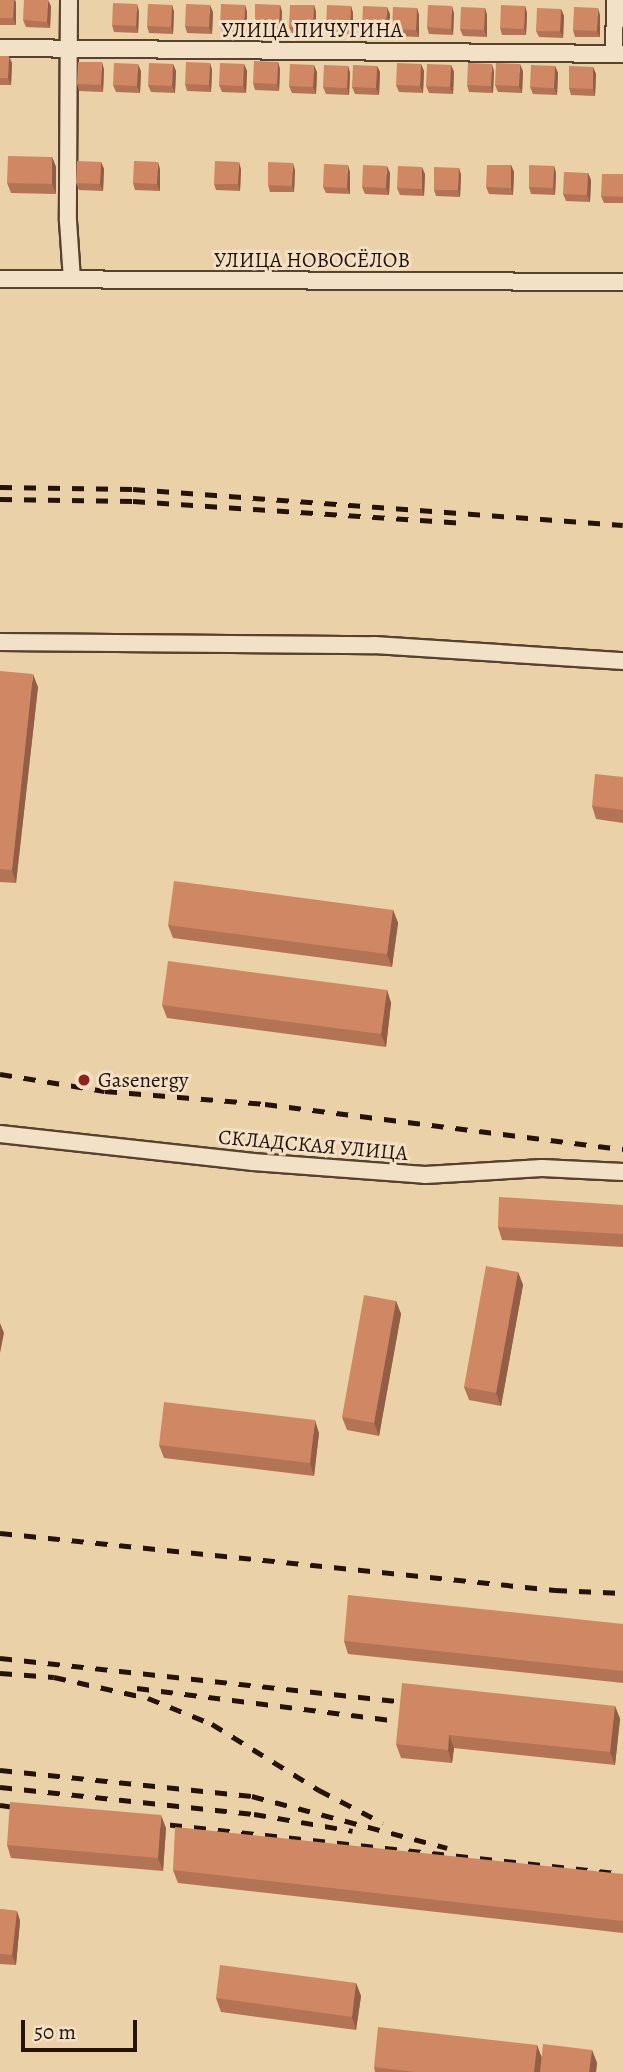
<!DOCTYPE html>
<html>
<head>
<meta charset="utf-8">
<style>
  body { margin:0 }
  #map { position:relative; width:623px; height:2072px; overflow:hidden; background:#ebd1a8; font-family:Alegreya,serif }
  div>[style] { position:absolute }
  .roads { filter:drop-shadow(2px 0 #57422e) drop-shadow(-2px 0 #57422e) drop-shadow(0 2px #57422e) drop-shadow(0 -2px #57422e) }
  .minor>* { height:16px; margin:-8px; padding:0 8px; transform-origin:8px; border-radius:8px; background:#f2e1c6 }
  .rail>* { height:4.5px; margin-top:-2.25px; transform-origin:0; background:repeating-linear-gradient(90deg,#261305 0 12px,transparent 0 24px) }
  .wall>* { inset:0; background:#b37455 }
  .shaded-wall>* { inset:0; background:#925e45 }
  .building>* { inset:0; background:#d08763 }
  .dots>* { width:19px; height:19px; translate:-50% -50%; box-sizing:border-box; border:4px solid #f2e1c6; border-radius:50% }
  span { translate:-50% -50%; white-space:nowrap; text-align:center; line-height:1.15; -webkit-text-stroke:6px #f2e1c6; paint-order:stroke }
  .street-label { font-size:21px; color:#261305 }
  .poi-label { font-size:21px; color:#261305 }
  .left { translate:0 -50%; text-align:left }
  .scale { position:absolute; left:21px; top:2020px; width:116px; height:32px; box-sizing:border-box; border:4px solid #261305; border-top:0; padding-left:9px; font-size:21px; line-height:24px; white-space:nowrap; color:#261305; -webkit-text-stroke:5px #f2e1c6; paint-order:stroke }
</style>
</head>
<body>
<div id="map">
  <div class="roads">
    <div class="minor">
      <i style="left:69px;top:0;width:221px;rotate:90.3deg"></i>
      <i style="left:68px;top:221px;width:58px;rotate:86.1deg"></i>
      <i style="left:0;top:48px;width:623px;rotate:0.55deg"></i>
      <i style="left:614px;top:54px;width:54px;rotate:-88.9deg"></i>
      <i style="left:0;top:279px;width:623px;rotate:0.28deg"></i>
      <i style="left:0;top:642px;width:374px;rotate:0.5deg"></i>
      <i style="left:374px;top:645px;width:250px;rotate:3.7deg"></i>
      <i style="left:0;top:1134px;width:255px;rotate:6.3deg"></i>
      <i style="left:253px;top:1162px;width:172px;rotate:4.3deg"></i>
      <i style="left:425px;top:1175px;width:117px;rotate:-3.4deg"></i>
      <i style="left:542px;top:1168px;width:81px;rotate:2.8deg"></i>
    </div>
  </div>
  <div class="rail">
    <i style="left:0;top:487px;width:133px;rotate:0.9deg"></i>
    <i style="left:133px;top:489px;width:491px;rotate:4.2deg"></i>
    <i style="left:0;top:499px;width:133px;rotate:0.9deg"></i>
    <i style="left:133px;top:501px;width:329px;rotate:3.8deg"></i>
    <i style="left:0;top:1074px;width:106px;rotate:9.2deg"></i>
    <i style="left:105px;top:1091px;width:161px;rotate:4.6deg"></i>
    <i style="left:265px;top:1104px;width:361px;rotate:7.2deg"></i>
    <i style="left:0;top:1533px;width:558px;rotate:5.86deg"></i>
    <i style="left:555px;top:1590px;width:68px;rotate:2.5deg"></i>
    <i style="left:0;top:1658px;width:408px;rotate:6.2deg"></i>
    <i style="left:0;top:1673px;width:54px;rotate:4.2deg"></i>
    <i style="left:54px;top:1677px;width:96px;rotate:12.6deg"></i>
    <i style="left:148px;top:1698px;width:69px;rotate:22.1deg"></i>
    <i style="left:212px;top:1724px;width:126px;rotate:31.7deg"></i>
    <i style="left:319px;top:1790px;width:72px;rotate:27.3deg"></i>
    <i style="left:137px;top:1688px;width:270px;rotate:7.2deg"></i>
    <i style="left:0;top:1770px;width:253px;rotate:5.9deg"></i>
    <i style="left:252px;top:1796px;width:202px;rotate:14.9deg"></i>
    <i style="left:0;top:1787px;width:255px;rotate:6.1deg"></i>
    <i style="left:254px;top:1814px;width:100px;rotate:9.7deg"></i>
    <i style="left:0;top:1805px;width:28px;rotate:8deg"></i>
    <i style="left:146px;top:1822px;width:480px;rotate:6.2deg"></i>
  </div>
  <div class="wall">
    <i style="clip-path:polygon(0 0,15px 0,16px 3px,16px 25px,0 25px)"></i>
    <i style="clip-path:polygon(172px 5px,174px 12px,173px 34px,149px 33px,147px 26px)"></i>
    <i style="clip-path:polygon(245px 5px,247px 12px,247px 34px,223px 33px,220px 26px)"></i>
    <i style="clip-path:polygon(280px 5px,282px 12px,281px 34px,257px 33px,255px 27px)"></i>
    <i style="clip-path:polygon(314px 5px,316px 12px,316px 34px,292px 33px,289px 27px)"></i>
    <i style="clip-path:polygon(51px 6px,50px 28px,26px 27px,23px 20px)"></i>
    <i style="clip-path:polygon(351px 6px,353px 13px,353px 35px,329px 34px,326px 27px)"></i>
    <i style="clip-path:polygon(525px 6px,527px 13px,526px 35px,502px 35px,500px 28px)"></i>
    <i style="clip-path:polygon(417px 8px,419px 15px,419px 37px,395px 36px,392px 29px)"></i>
    <i style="clip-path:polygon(485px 8px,487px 15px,487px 37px,463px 36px,460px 29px)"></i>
    <i style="clip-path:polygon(561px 9px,564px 16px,563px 38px,539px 37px,536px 31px)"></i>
    <i style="clip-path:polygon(139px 11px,138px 33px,114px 32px,112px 25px)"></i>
    <i style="clip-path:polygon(213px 12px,212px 34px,187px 33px,185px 26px)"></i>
    <i style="clip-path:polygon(454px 13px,453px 35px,429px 34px,427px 27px)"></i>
    <i style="clip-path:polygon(390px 14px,389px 36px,365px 35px,362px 28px)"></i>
    <i style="clip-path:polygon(600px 15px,600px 37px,575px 37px,573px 30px)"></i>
    <i style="clip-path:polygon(0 56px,12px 63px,11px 85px,0 85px)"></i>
    <i style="clip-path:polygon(278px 62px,280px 69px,279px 91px,255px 90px,253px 83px)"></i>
    <i style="clip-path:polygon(210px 63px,212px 70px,211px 92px,187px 91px,185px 84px)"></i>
    <i style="clip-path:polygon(173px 64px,176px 71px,175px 93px,151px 92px,148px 85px)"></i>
    <i style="clip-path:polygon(244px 64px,247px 71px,246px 93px,222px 92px,219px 85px)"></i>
    <i style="clip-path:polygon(421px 64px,424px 71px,423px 93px,399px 92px,396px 85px)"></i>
    <i style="clip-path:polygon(451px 65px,454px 72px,453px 94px,429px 93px,426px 86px)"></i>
    <i style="clip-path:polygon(348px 66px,350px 73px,349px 95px,326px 94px,323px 87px)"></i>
    <i style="clip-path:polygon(377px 66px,380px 72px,379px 95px,355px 94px,352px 87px)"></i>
    <i style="clip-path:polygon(555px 66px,558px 73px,557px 95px,533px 94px,530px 87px)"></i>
    <i style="clip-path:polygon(593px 67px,596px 74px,595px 96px,571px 95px,569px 88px)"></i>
    <i style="clip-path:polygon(104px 69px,103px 92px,79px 91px,77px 84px)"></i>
    <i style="clip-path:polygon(141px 71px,140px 93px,116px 92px,113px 85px)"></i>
    <i style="clip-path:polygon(494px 71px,493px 93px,469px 92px,467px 85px)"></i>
    <i style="clip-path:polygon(523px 71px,522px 93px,498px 92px,495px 85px)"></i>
    <i style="clip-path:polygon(317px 72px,316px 94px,292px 93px,289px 86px)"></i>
    <i style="clip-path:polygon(52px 157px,56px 167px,56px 194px,11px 193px,7px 183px)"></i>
    <i style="clip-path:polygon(101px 162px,104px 169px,103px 191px,79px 190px,76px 183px)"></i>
    <i style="clip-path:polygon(511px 165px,514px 172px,513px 195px,489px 194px,486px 187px)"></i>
    <i style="clip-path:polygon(554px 166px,556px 173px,555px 195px,531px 194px,529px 187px)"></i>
    <i style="clip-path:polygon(459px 168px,461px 175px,460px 197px,436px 196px,434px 190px)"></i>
    <i style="clip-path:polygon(160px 169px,160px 191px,135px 190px,133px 183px)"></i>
    <i style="clip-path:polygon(241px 169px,240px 191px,216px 190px,214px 184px)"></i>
    <i style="clip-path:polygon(295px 170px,294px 192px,270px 192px,268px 185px)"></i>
    <i style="clip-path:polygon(350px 172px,350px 194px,326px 193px,323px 187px)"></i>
    <i style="clip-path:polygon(390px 173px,389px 195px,365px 194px,362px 187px)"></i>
    <i style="clip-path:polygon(588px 173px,591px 180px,590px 202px,566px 201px,563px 194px)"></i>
    <i style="clip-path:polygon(425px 174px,424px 196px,400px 195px,397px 188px)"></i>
    <i style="clip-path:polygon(623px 174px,623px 203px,604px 203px,601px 196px)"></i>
    <i style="clip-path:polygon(0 671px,38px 687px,16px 883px,0 882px)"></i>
    <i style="clip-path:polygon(623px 777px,623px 823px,596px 819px,592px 806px)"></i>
    <i style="clip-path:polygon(393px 910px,398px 923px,392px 967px,173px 938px,168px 925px)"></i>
    <i style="clip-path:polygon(387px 990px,391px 1003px,386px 1047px,167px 1018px,162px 1005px)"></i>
    <i style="clip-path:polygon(623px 1205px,623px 1247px,502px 1240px,498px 1227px)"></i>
    <i style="clip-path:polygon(518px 1272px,523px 1285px,501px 1406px,469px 1400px,464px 1387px)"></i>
    <i style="clip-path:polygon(396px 1301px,401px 1314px,379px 1436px,347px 1430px,342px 1417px)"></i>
    <i style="clip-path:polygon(319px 1433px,314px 1476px,164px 1458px,159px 1445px)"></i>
    <i style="clip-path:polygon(623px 1624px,623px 1683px,348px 1654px,344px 1641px)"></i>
    <i style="clip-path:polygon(615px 1706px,620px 1719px,615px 1765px,454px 1748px,452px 1763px,401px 1758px,396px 1744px)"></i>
    <i style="clip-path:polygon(166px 1828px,163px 1871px,11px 1858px,7px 1845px)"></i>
    <i style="clip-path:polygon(173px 1870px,623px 1874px,623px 1933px,178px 1883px)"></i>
    <i style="clip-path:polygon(0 1909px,17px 1911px,20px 1921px,16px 1965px,0 1964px)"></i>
    <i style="clip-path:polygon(356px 1983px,361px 1996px,356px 2030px,221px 2012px,216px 1998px)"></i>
    <i style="clip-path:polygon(537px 2045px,541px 2057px,592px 2050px,597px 2063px,596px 2072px,375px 2072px,374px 2067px)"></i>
  </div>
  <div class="shaded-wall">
    <i style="clip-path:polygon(14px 0,15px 0,16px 3px,16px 25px,13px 18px)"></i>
    <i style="clip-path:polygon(48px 0,51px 6px,50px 28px,47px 22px)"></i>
    <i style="clip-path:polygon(137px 4px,139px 11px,138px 33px,136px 26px)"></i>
    <i style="clip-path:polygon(172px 5px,174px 12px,173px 34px,171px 27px)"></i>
    <i style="clip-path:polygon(210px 5px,213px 12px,212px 34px,209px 27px)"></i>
    <i style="clip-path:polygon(245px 5px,247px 12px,247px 34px,244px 27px)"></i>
    <i style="clip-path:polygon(280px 5px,282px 12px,281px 34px,279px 27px)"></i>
    <i style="clip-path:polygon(314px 5px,316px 12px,316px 34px,313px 28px)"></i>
    <i style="clip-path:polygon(351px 6px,353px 13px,353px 35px,350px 28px)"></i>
    <i style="clip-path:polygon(452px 6px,454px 13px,453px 35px,451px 29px)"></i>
    <i style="clip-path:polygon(525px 6px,527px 13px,526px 35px,524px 29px)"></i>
    <i style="clip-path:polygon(387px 7px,390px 14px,389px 36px,386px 29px)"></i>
    <i style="clip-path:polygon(417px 8px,419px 15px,419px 37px,416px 30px)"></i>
    <i style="clip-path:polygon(485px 8px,487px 15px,487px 37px,484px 30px)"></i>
    <i style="clip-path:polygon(598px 8px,600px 15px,600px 37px,597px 31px)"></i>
    <i style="clip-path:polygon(561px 9px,564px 16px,563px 38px,560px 31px)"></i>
    <i style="clip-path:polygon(9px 56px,12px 63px,11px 85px,8px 78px)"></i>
    <i style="clip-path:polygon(102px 62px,104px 69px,103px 92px,101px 85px)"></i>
    <i style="clip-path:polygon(278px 62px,280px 69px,279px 91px,277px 84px)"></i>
    <i style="clip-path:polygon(210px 63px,212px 70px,211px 92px,209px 85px)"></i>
    <i style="clip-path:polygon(138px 64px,141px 71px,140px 93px,137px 86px)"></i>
    <i style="clip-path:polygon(173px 64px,176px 71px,175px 93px,172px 86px)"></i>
    <i style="clip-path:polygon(244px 64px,247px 71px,246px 93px,243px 86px)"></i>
    <i style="clip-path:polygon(421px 64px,424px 71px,423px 93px,420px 86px)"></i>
    <i style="clip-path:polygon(492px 64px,494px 71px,493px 93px,491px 86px)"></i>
    <i style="clip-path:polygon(520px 64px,523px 71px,522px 93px,519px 86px)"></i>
    <i style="clip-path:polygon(314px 65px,317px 72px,316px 94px,313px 87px)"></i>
    <i style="clip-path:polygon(451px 65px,454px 72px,453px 94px,450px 87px)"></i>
    <i style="clip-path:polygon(348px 66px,350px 73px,349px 95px,347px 88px)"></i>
    <i style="clip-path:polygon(377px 66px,380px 72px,379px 95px,376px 88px)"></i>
    <i style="clip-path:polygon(555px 66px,558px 73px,557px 95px,554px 88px)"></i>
    <i style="clip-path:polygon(593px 67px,596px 74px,595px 96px,593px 89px)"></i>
    <i style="clip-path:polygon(52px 157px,56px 167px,56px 194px,52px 184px)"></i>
    <i style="clip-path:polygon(101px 162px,104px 169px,103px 191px,100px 184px)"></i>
    <i style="clip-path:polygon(158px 162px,160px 169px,160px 191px,157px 184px)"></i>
    <i style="clip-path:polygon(239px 162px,241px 169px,240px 191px,238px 184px)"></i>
    <i style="clip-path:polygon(293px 163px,295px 170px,294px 192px,292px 186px)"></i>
    <i style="clip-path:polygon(348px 165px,350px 172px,350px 194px,347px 188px)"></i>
    <i style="clip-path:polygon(511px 165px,514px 172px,513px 195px,511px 188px)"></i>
    <i style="clip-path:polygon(387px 166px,390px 173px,389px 195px,386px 188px)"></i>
    <i style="clip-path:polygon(554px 166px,556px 173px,555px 195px,553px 188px)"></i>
    <i style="clip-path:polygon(422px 167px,425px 174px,424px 196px,422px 189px)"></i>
    <i style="clip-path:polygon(459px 168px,461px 175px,460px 197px,458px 190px)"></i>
    <i style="clip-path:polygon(588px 173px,591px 180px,590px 202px,587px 195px)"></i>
    <i style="clip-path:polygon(33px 674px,38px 687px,16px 883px,12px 870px)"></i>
    <i style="clip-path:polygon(393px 910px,398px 923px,392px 967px,387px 954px)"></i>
    <i style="clip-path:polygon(387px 990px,391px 1003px,386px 1047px,381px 1034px)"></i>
    <i style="clip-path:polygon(518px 1272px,523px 1285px,501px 1406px,496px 1393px)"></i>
    <i style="clip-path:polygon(396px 1301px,401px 1314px,379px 1436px,374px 1423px)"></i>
    <i style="clip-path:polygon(0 1323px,4px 1333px,0 1353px)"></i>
    <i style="clip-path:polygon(315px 1420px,319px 1433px,314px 1476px,310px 1463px)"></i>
    <i style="clip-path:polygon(615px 1706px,620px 1719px,615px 1765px,610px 1752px)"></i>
    <i style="clip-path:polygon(449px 1735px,454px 1748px,452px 1763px,448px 1750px)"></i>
    <i style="clip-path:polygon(161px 1815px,166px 1828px,163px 1871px,158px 1858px)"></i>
    <i style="clip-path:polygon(17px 1911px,20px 1921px,16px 1965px,12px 1955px)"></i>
    <i style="clip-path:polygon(356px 1983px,361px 1996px,356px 2030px,352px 2017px)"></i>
    <i style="clip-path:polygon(537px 2045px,542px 2058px,540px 2072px,534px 2072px)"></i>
    <i style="clip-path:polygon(592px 2050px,597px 2063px,596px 2072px,589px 2072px)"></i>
  </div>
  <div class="building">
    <i style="clip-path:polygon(0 0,14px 0,13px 18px,0 18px)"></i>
    <i style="clip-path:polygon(24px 0,48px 0,47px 22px,23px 20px)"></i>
    <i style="clip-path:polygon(113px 3px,137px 4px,136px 26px,112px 25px)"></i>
    <i style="clip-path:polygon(148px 4px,172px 5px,171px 27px,147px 26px)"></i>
    <i style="clip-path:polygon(186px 4px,210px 5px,209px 27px,185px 26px)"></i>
    <i style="clip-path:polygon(221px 4px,245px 5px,244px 27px,220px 26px)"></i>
    <i style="clip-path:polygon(255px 4px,280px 5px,279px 27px,255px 27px)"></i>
    <i style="clip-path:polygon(290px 5px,314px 5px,313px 28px,289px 27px)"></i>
    <i style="clip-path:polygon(327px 5px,351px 6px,350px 28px,326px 27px)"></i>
    <i style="clip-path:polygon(428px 5px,452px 6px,451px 29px,427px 27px)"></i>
    <i style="clip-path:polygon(501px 5px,525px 6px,524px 29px,500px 28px)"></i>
    <i style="clip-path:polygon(363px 6px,387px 7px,386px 29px,362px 28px)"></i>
    <i style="clip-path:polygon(393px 7px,417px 8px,416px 30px,392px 29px)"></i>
    <i style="clip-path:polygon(461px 7px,485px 8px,484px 30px,460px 29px)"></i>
    <i style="clip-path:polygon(574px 7px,598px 8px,597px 31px,573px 30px)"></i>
    <i style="clip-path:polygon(537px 8px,561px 9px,560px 31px,536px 31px)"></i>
    <i style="clip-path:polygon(0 56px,9px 56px,8px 78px,0 78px)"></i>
    <i style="clip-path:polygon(254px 61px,278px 62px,277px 84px,253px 83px)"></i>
    <i style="clip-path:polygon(78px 62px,102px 62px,101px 85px,77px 84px)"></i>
    <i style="clip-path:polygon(186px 62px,210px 63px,209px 85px,185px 84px)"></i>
    <i style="clip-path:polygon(114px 63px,138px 64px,137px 86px,113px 85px)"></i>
    <i style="clip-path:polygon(149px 63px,173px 64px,172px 86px,148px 85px)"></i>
    <i style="clip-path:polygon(220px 63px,244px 64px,243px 86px,219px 85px)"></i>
    <i style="clip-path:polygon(397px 63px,421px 64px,420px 86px,396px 85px)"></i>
    <i style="clip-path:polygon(468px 63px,492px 64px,491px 86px,467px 85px)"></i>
    <i style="clip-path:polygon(496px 63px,520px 64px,519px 86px,495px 85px)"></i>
    <i style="clip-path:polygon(290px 64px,314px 65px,313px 87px,289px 86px)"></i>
    <i style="clip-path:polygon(427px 64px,451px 65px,450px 87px,426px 86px)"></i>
    <i style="clip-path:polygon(324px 65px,348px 66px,347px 88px,323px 87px)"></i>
    <i style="clip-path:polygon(353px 65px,377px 66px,376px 88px,352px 87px)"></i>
    <i style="clip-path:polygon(531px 65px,555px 66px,554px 88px,530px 87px)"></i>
    <i style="clip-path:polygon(569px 66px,593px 67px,593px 89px,569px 88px)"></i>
    <i style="clip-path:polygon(8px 156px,52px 157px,52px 184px,7px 183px)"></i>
    <i style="clip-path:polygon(77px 161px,101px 162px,100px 184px,76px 183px)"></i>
    <i style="clip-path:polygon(134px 161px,158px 162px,157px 184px,133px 183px)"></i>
    <i style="clip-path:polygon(215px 161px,239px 162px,238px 184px,214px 184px)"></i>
    <i style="clip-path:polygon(268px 162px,293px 163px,292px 186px,268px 185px)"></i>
    <i style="clip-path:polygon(324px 164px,348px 165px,347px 188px,323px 187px)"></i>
    <i style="clip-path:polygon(363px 165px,387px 166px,386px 188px,362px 187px)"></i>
    <i style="clip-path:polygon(487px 165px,511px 165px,511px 188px,486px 187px)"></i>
    <i style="clip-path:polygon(529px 165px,554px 166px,553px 188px,529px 187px)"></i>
    <i style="clip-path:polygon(398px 166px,422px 167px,422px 189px,397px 188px)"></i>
    <i style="clip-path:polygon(434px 167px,459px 168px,458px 190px,434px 190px)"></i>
    <i style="clip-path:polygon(564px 172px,588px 173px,587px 195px,563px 194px)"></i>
    <i style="clip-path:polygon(602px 174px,623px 174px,623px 197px,601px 196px)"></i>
    <i style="clip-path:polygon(0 671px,33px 674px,12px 870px,0 869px)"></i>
    <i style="clip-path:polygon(595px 774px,623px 777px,623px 810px,592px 806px)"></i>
    <i style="clip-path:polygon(174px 881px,393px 910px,387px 954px,168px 925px)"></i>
    <i style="clip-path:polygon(168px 961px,387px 990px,381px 1034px,162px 1005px)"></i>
    <i style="clip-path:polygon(499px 1197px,623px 1205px,623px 1234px,498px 1227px)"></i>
    <i style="clip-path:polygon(486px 1266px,518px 1272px,496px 1393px,464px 1387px)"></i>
    <i style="clip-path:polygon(364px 1295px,396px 1301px,374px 1423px,342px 1417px)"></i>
    <i style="clip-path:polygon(164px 1402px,315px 1420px,310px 1463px,159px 1445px)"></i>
    <i style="clip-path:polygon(348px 1595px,623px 1624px,623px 1671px,344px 1641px)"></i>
    <i style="clip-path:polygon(402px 1683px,615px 1706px,610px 1752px,449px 1735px,448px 1750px,396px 1744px)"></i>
    <i style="clip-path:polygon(10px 1802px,161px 1815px,158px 1858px,7px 1845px)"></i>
    <i style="clip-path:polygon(175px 1827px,623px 1874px,623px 1921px,173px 1870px)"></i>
    <i style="clip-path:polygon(0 1909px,17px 1911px,12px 1955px,0 1954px)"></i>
    <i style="clip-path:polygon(220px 1965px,356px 1983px,352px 2017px,216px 1998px)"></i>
    <i style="clip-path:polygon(378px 2027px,537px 2045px,534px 2072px,415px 2072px,374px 2067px)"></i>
    <i style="clip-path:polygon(543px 2044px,592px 2050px,589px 2072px,540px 2072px)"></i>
  </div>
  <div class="dots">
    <i style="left:84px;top:1080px;background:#8f2418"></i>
  </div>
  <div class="street-label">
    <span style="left:312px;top:30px">УЛИЦА ПИЧУГИНА</span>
    <span style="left:312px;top:260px">УЛИЦА НОВОСЁЛОВ</span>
    <span style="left:313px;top:1145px;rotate:5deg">СКЛАДСКАЯ УЛИЦА</span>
  </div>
  <div class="poi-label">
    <span class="left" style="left:98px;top:1080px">Gasenergy</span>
  </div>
  <div class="scale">50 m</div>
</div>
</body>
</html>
